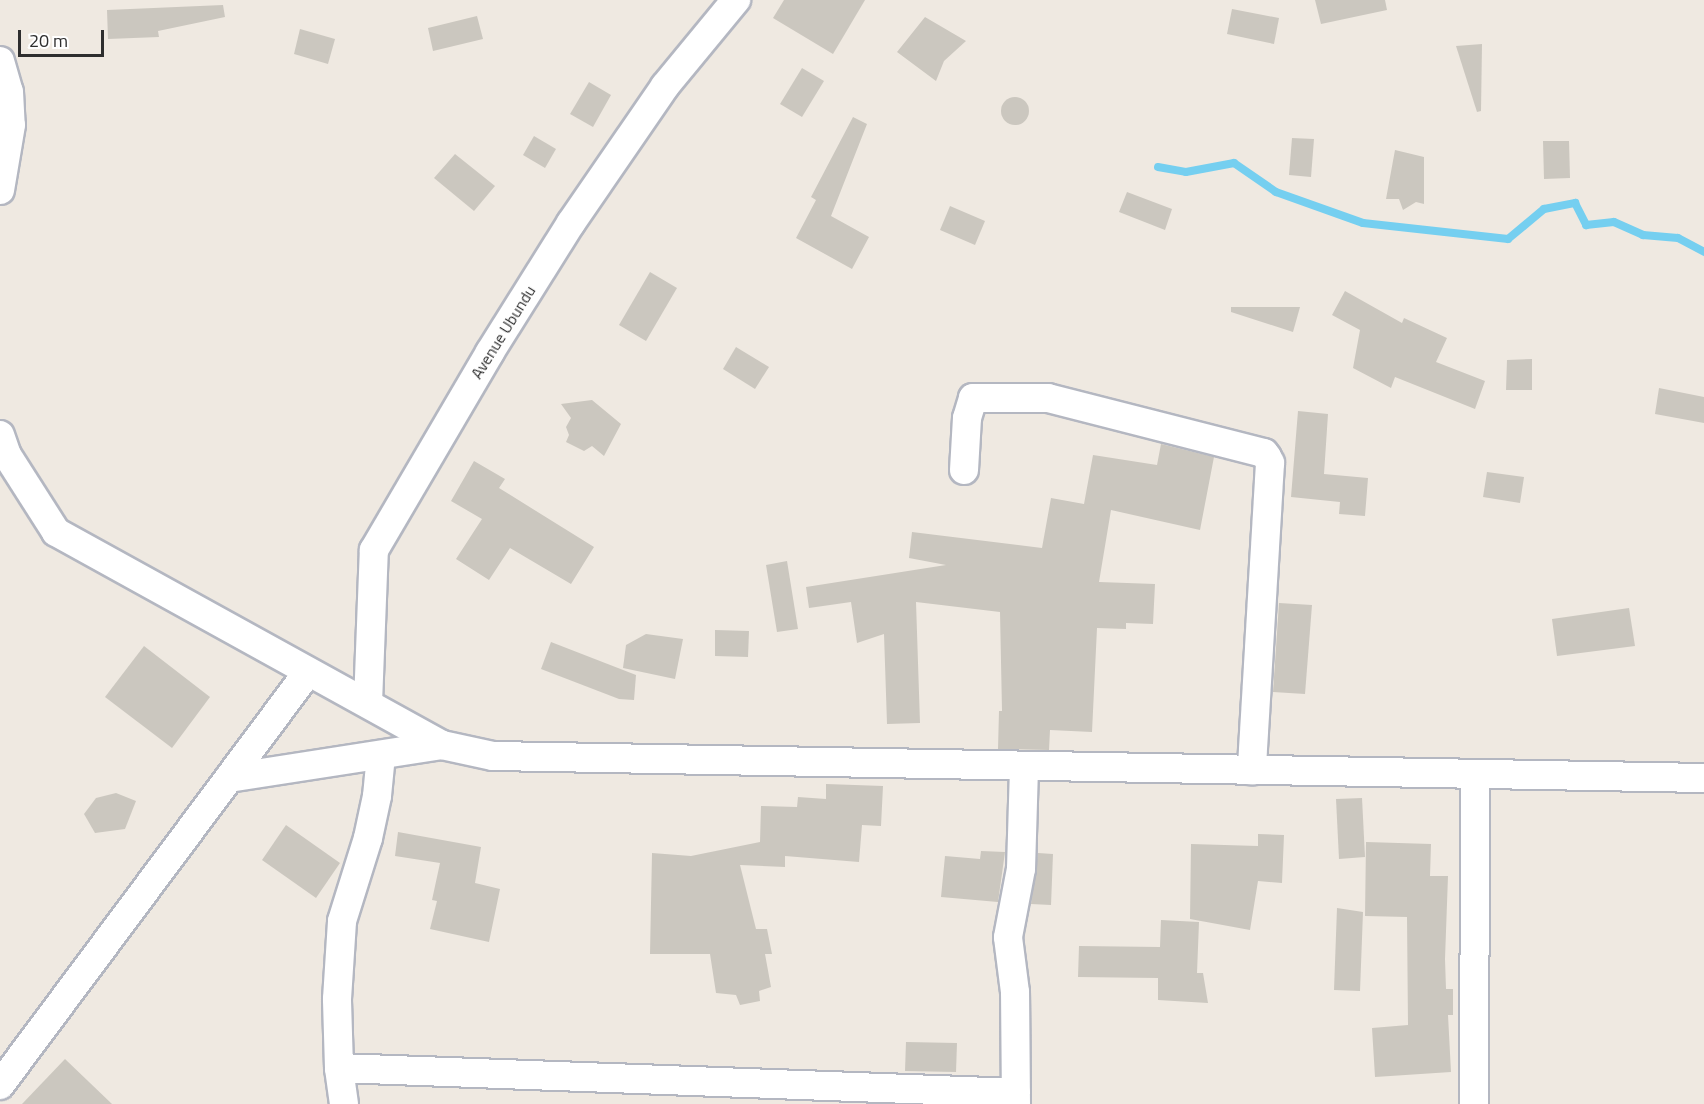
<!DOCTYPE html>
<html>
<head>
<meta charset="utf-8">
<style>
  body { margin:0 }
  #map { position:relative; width:1704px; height:1104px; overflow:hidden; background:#efe9e1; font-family:"Titillium Web",sans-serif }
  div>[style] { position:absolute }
  .stream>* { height:8px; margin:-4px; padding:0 4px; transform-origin:4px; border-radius:4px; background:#75cff0 }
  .building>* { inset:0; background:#cbc7bf }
  .round { border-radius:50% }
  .roads { filter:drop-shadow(2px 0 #b4b7c1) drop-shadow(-2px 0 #b4b7c1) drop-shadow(0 2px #b4b7c1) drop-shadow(0 -2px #b4b7c1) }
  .minor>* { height:28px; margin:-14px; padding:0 14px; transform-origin:14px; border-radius:14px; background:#fff }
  span { translate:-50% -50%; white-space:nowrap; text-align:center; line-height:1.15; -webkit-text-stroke:4.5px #fff; paint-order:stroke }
  .street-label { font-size:16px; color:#2e2e2e }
  .scale { position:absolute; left:18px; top:30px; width:86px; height:27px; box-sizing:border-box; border:3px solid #2e2e2e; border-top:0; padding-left:8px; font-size:18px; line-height:21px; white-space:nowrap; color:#2e2e2e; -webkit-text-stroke:4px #fff; paint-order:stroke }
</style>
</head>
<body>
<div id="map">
  <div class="stream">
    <i style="left:1158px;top:167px;width:28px;rotate:10deg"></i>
    <i style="left:1186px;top:172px;width:49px;rotate:-10.6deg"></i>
    <i style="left:1234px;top:163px;width:51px;rotate:34.6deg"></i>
    <i style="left:1276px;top:192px;width:92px;rotate:19.6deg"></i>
    <i style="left:1363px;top:223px;width:146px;rotate:6.3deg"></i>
    <i style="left:1508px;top:239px;width:47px;rotate:-39.8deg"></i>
    <i style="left:1544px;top:209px;width:32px;rotate:-11deg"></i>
    <i style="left:1575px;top:203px;width:25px;rotate:63deg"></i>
    <i style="left:1586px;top:225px;width:28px;rotate:-6deg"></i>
    <i style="left:1614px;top:222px;width:32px;rotate:24deg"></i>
    <i style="left:1643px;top:235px;width:35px;rotate:5deg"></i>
    <i style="left:1678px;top:238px;width:30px;rotate:28deg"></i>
  </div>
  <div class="building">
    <i style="clip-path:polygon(784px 0,865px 0,833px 54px,773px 18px)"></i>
    <i style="clip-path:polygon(1315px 0,1385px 0,1387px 10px,1321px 24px)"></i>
    <i style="clip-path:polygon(223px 5px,225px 17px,158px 31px,159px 37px,108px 39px,107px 10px)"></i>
    <i style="clip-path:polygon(1232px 9px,1279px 18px,1274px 44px,1227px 34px)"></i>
    <i style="clip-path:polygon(477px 16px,483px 39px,433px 51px,428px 28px)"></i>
    <i style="clip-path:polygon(925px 17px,966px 41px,944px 61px,936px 81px,897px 52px)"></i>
    <i style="clip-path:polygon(300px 29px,335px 39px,328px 64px,294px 54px)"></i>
    <i style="clip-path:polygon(1482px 44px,1481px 111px,1477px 112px,1456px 46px)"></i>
    <i style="clip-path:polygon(802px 68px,824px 81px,802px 117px,780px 104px)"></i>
    <i style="clip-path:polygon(589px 82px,611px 95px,593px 127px,570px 114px)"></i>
    <i class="round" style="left:1001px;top:97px;width:28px;height:28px"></i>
    <i style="clip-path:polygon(853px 117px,867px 124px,831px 216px,869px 237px,852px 269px,796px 238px,816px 200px,811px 197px)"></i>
    <i style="clip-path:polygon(534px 136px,556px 149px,545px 168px,523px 155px)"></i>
    <i style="clip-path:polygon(1292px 138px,1314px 139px,1311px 177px,1289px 175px)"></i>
    <i style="clip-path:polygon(1543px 141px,1569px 141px,1570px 178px,1544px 179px)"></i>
    <i style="clip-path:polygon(1395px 150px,1424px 157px,1424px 204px,1416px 202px,1403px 210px,1399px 199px,1386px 199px)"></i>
    <i style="clip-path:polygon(455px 154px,495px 186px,474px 211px,434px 178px)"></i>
    <i style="clip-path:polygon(1127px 192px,1172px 209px,1165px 230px,1119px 212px)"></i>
    <i style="clip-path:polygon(950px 206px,985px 221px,975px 245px,940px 230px)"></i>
    <i style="clip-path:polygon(650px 272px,677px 288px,646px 341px,619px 325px)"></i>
    <i style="clip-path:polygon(1345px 291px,1402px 323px,1404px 318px,1447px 338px,1436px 362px,1485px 381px,1475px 409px,1395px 377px,1391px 388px,1353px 368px,1360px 330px,1332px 315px)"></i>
    <i style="clip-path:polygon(1231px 307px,1300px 307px,1293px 332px,1231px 312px)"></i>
    <i style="clip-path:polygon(736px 347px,769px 367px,755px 389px,723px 369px)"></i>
    <i style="clip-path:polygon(1532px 359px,1532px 390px,1506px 390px,1507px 360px)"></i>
    <i style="clip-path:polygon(1659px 388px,1704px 397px,1704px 423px,1655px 414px)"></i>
    <i style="clip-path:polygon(592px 400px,621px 424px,604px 456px,592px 446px,584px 451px,566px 442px,569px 435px,566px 427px,571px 418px,561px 404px)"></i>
    <i style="clip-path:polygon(1298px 411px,1328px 414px,1324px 474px,1368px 478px,1365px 516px,1339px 514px,1340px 502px,1291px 497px)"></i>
    <i style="clip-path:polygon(1161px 444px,1214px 457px,1200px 530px,1111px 510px,1099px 582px,1155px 584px,1153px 624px,1126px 623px,1126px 629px,1097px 628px,1092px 732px,1050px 730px,1049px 750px,998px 749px,999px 711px,1002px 711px,1000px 612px,916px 602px,920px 723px,887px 724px,884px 634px,857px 643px,851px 602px,809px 608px,806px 587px,946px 565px,909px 558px,912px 532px,1042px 548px,1051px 498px,1084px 504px,1093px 455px,1157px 465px)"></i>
    <i style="clip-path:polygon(474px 461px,505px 479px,499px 488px,594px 547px,571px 584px,510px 548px,489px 580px,456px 559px,482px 519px,451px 501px)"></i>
    <i style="clip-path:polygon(1487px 472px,1524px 477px,1520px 503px,1483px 497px)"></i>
    <i style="clip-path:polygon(787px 561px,798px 629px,777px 632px,766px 565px)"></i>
    <i style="clip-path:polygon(1279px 603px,1312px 605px,1305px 694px,1273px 692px)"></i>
    <i style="clip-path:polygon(1629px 608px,1635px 646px,1557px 656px,1552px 619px)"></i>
    <i style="clip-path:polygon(715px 630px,749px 631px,748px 657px,715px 656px)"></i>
    <i style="clip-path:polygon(646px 634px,683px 639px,675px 679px,623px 668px,626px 645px)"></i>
    <i style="clip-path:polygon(551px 642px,636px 675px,634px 700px,619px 699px,541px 669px)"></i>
    <i style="clip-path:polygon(144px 646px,210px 697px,172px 748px,105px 697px)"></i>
    <i style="clip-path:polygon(826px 784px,883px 786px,881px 826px,862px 825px,859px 862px,785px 856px,785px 867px,740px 865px,756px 929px,767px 929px,772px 954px,765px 954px,771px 987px,759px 991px,760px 1001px,740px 1005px,736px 995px,716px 993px,710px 954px,650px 954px,652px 853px,691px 856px,760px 842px,761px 806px,797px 807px,798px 797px,826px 799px)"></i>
    <i style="clip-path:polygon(116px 793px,136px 801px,125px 829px,95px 833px,84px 814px,96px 798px)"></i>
    <i style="clip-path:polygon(1362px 798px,1365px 857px,1339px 859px,1336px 799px)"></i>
    <i style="clip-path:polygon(286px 825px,340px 863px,316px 898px,262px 860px)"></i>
    <i style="clip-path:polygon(398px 832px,481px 847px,475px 883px,500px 889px,489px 942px,430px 929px,437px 901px,432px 900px,440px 863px,395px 856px)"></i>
    <i style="clip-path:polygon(1258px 834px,1284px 835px,1282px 883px,1258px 881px,1250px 930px,1190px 919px,1191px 844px,1258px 846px)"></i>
    <i style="clip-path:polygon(1366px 842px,1431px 844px,1430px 876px,1448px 876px,1445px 959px,1446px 989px,1453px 989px,1453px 1015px,1448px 1015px,1451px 1072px,1375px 1077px,1372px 1028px,1408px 1025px,1407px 917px,1365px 916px)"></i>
    <i style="clip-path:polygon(981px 851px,1005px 852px,998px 902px,941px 897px,945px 856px,980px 859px)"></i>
    <i style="clip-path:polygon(1038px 853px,1053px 854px,1051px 905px,1031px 904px)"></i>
    <i style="clip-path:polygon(1337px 908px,1363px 912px,1360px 991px,1334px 990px)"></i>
    <i style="clip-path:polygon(1161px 920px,1199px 922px,1197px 973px,1203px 973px,1208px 1003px,1158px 1000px,1158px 978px,1078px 977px,1079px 946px,1160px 947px)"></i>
    <i style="clip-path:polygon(906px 1042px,957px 1043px,956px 1072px,905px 1071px)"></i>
    <i style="clip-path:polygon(65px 1059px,112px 1104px,22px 1104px)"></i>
  </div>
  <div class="roads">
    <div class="minor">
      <i style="left:0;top:61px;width:32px;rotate:74deg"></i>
      <i style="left:9px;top:92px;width:33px;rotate:87deg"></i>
      <i style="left:11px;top:125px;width:66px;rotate:99.6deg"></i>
      <i style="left:0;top:435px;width:21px;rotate:71deg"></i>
      <i style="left:7px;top:455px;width:91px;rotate:57.5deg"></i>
      <i style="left:56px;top:532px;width:441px;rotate:28.9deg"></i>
      <i style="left:442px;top:745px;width:52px;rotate:12.2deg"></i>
      <i style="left:493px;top:756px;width:1211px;rotate:1.04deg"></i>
      <i style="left:964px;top:470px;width:52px;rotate:-86.7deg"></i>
      <i style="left:967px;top:418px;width:21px;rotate:-73deg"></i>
      <i style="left:973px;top:398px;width:75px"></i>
      <i style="left:1048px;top:398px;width:223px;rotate:14.3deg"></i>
      <i style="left:1264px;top:453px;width:5px;rotate:53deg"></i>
      <i style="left:1267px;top:457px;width:7px;rotate:63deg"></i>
      <i style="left:1270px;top:463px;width:308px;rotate:93.4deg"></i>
      <i style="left:368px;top:703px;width:153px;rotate:-87.8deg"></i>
      <i style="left:374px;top:550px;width:229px;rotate:-59.6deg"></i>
      <i style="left:490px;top:352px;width:152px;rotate:-57.9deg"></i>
      <i style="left:571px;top:223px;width:166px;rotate:-55.5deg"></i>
      <i style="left:665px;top:86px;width:112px;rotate:-50.5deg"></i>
      <i style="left:229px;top:778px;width:216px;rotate:-8.8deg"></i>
      <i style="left:339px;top:1068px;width:677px;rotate:2.11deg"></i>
      <i style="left:0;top:1085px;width:515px;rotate:-53.29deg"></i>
      <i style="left:344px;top:1104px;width:36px;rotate:-98deg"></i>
      <i style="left:339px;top:1068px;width:69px;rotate:-91.7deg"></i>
      <i style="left:337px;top:999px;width:78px;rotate:-86.3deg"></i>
      <i style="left:342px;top:921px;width:87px;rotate:-72.6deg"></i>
      <i style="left:368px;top:838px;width:43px;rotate:-77.9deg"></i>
      <i style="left:377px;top:796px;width:41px;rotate:-84.4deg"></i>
      <i style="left:1016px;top:1104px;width:112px;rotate:-90.5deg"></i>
      <i style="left:1015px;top:992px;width:55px;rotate:-97.3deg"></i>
      <i style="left:1008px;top:937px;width:69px;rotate:-79.2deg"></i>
      <i style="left:1021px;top:869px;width:103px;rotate:-88.3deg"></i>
      <i style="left:1474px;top:1104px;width:330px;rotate:-89.8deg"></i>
    </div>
  </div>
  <div class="street-label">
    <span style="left:503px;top:332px;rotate:-58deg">Avenue Ubundu</span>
  </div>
  <div class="scale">20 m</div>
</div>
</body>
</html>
